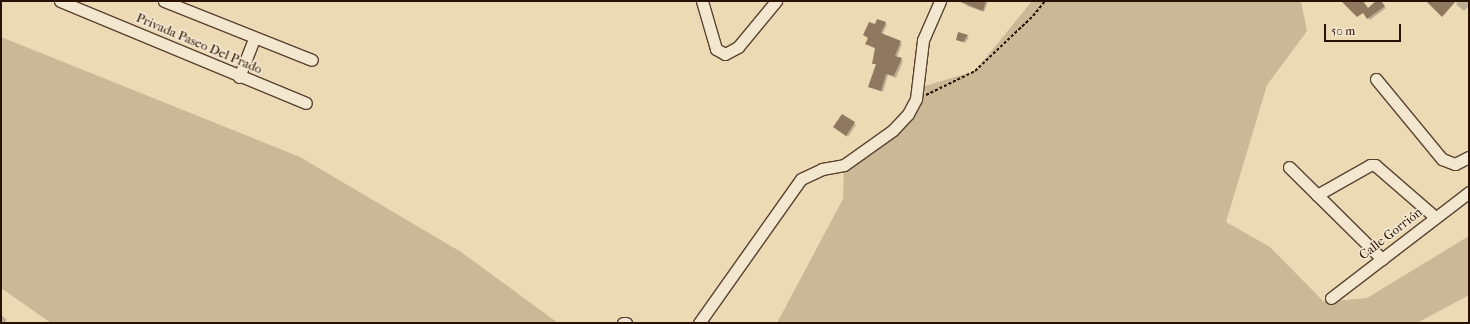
<!DOCTYPE html>
<html>
<head>
<meta charset="utf-8">
<style>
  body { margin:0 }
  #map { position:relative; width:1470px; height:324px; overflow:hidden; background:#ecdab5; font-family:"IM FELL French Canon",serif }
  div>[style] { position:absolute }
  .green>* { inset:0; background:#cbb897 }
  .shadow>* { inset:0; background:#0003 }
  .building>* { inset:0; background:#8e7960 }
  .path>* { height:2px; margin-top:-1px; transform-origin:0; background:repeating-linear-gradient(90deg,#291003 0 3px,transparent 0 5px) }
  .roads { filter:drop-shadow(1px 0 #5a4230) drop-shadow(-1px 0 #5a4230) drop-shadow(0 1px #5a4230) drop-shadow(0 -1px #5a4230) }
  .minor>* { height:11px; margin:-5.5px; padding:0 5.5px; transform-origin:5.5px; border-radius:5.5px; background:#f3e7cf }
  span { translate:-50% -50%; white-space:nowrap; text-align:center; line-height:1.15; -webkit-text-stroke:3.5px #f3e7cf; paint-order:stroke }
  .street-label { font-size:13px; color:#291003 }
  .frame { position:absolute; inset:0; border:2px solid #291003; pointer-events:none }
  .scale { position:absolute; left:1324px; top:24px; width:77px; height:18px; box-sizing:border-box; border:2px solid #291003; border-top:0; padding-left:5px; font-size:12px; line-height:14px; white-space:nowrap; color:#291003; -webkit-text-stroke:3px #f3e7cf; paint-order:stroke }
</style>
</head>
<body>
<div id="map">
  <div class="green">
    <i style="clip-path:polygon(1032px 1px,1301px 1px,1307px 31px,1267px 85px,1226px 222px,1270px 247px,1324px 302px,1367px 298px,1469px 236px,1469px 295px,1417px 323px,777px 323px,843px 199px,844px 165px,893px 130px,918px 88px,975px 71px)"></i>
    <i style="clip-path:polygon(1px 37px,300px 157px,461px 252px,558px 323px,51px 323px,1px 288px)"></i>
  </div>
  <div class="shadow">
    <i style="clip-path:polygon(966px 1px,988px 1px,984px 12px,967px 6px)"></i>
    <i style="clip-path:polygon(1378px 1px,1386px 8px,1370px 20px,1364px 13px)"></i>
    <i style="clip-path:polygon(1458px 1px,1469px 1px,1469px 6px,1464px 11px,1456px 4px)"></i>
    <i style="clip-path:polygon(885px 23px,887px 25px,882px 35px,902px 44px,897px 57px,903px 61px,896px 78px,888px 75px,883px 92px,870px 87px,877px 65px,873px 63px,876px 49px,866px 44px,869px 39px,865px 35px,875px 25px)"></i>
    <i style="clip-path:polygon(959px 33px,969px 37px,965px 43px,957px 40px)"></i>
    <i style="clip-path:polygon(854px 123px,856px 125px,848px 137px,836px 129px)"></i>
    <i style="clip-path:polygon(1px 315px,7px 320px,4px 323px,1px 323px)"></i>
  </div>
  <div class="building">
    <i style="clip-path:polygon(958px 1px,986px 1px,983px 11px)"></i>
    <i style="clip-path:polygon(1341px 1px,1363px 1px,1368px 8px,1376px 1px,1381px 1px,1385px 6px,1367px 19px,1363px 13px,1357px 17px)"></i>
    <i style="clip-path:polygon(1426px 1px,1456px 1px,1442px 17px)"></i>
    <i style="clip-path:polygon(877px 19px,886px 22px,881px 33px,901px 41px,895px 56px,902px 58px,894px 76px,886px 74px,881px 91px,868px 87px,876px 64px,872px 64px,875px 48px,865px 44px,868px 38px,863px 35px,869px 22px,875px 24px)"></i>
    <i style="clip-path:polygon(958px 32px,968px 35px,963px 42px,956px 40px)"></i>
    <i style="clip-path:polygon(842px 114px,855px 122px,846px 136px,833px 127px)"></i>
  </div>
  <div class="path">
    <i style="left:926px;top:95px;width:55px;rotate:-26.1deg"></i>
    <i style="left:975px;top:71px;width:80px;rotate:-43.5deg"></i>
    <i style="left:1033px;top:16px;width:19px;rotate:-51deg"></i>
  </div>
  <div class="roads">
    <div class="minor">
      <i style="left:60px;top:1px;width:266px;rotate:22.5deg"></i>
      <i style="left:164px;top:1px;width:159px;rotate:21.7deg"></i>
      <i style="left:702px;top:1px;width:50px;rotate:73.7deg"></i>
      <i style="left:716px;top:49px;width:10px;rotate:29deg"></i>
      <i style="left:725px;top:54px;width:15px;rotate:-28deg"></i>
      <i style="left:738px;top:47px;width:60px;rotate:-50.4deg"></i>
      <i style="left:239px;top:77px;width:41px;rotate:-68.5deg"></i>
      <i style="left:1376px;top:79px;width:104px;rotate:50.5deg"></i>
      <i style="left:1442px;top:159px;width:14px;rotate:21deg"></i>
      <i style="left:1455px;top:164px;width:16px;rotate:-27deg"></i>
      <i style="left:1289px;top:167px;width:131px;rotate:44.7deg"></i>
      <i style="left:1317px;top:195px;width:61px;rotate:-29.5deg"></i>
      <i style="left:1370px;top:165px;width:5px"></i>
      <i style="left:1375px;top:165px;width:79px;rotate:40.9deg"></i>
      <i style="left:1331px;top:298px;width:174px;rotate:-37.5deg"></i>
      <i style="left:623px;top:323px;width:3px"></i>
      <i style="left:699px;top:323px;width:176px;rotate:-54.7deg"></i>
      <i style="left:801px;top:179px;width:23px;rotate:-25deg"></i>
      <i style="left:822px;top:169px;width:22px;rotate:-10deg"></i>
      <i style="left:844px;top:165px;width:60px;rotate:-35.5deg"></i>
      <i style="left:893px;top:130px;width:22px;rotate:-47deg"></i>
      <i style="left:908px;top:114px;width:17px;rotate:-62deg"></i>
      <i style="left:916px;top:99px;width:59px;rotate:-83.2deg"></i>
      <i style="left:923px;top:40px;width:43px;rotate:-66.4deg"></i>
    </div>
  </div>
  <div class="street-label">
    <span style="left:199px;top:44px;rotate:23deg">Privada Paseo Del Prado</span>
    <span style="left:1391px;top:234px;rotate:-38deg">Calle Gorrión</span>
  </div>
  <div class="frame"></div>
  <div class="scale">50 m</div>
</div>
</body>
</html>
